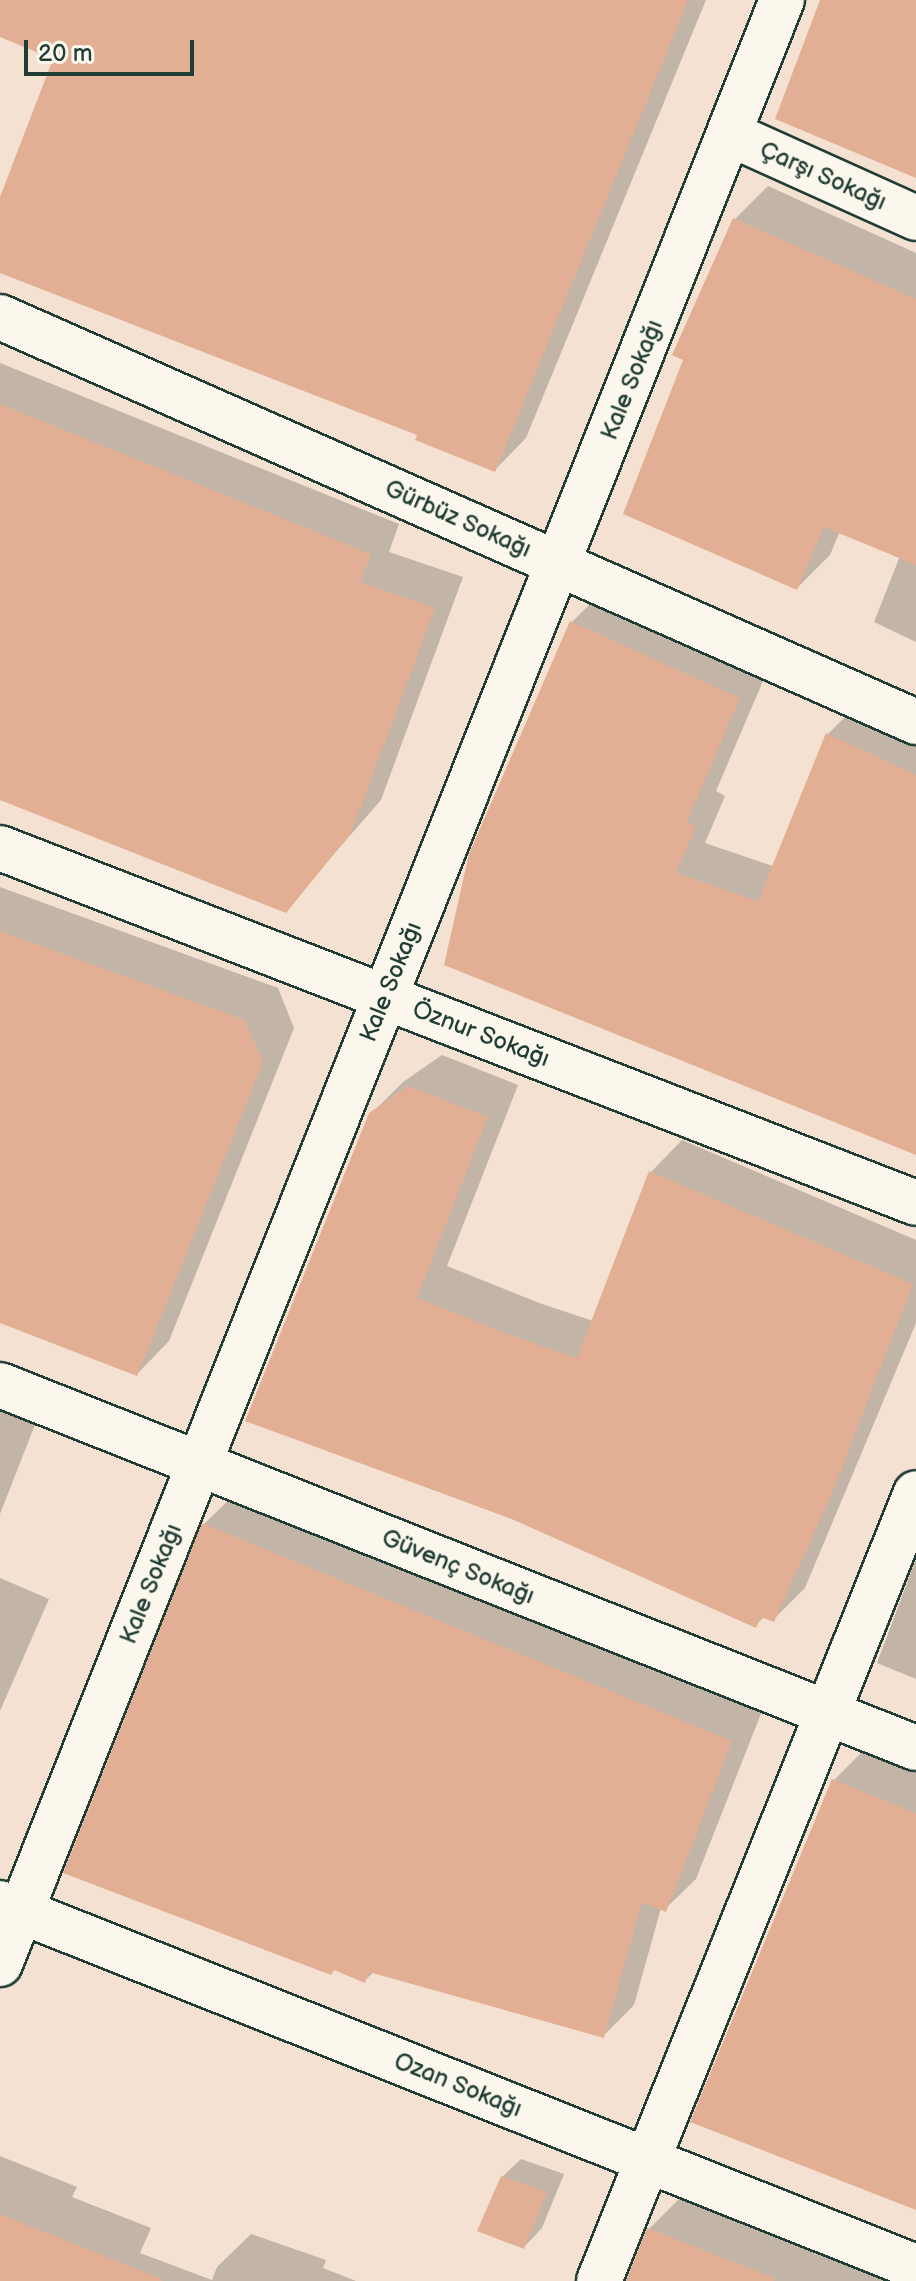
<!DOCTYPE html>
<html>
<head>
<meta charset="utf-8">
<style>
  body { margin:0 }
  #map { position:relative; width:916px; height:2281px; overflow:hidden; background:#f4e1d2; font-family:"Balsamiq Sans",sans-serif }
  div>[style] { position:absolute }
  .shadow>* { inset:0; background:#0003 }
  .building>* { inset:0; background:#e2af95 }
  .roads { filter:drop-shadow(2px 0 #1f3d34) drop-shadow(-2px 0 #1f3d34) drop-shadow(0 2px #1f3d34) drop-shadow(0 -2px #1f3d34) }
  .minor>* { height:44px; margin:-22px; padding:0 22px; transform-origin:22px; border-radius:22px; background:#fbf7ec }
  span { translate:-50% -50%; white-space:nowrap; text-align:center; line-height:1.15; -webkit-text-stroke:7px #fbf7ec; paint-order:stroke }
  .street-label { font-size:24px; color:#1f3d34 }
  .scale { position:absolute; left:24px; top:40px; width:170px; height:36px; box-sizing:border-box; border:4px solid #1f3d34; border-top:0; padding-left:10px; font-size:24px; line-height:28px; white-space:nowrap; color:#1f3d34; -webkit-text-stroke:6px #fbf7ec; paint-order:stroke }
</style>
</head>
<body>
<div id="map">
  <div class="shadow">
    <i style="clip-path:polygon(0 0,706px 0,526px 438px,495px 470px,419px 434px,0 270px,0 202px,55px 58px,0 35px)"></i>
    <i style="clip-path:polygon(768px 186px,916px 253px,916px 642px,874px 622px,900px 556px,840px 531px,830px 555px,797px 588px,686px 359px,735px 219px)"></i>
    <i style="clip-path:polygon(0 363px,399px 524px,389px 552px,463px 577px,381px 800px,285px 910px,0 798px)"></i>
    <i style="clip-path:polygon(602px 592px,769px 667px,716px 791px,725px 796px,705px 843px,773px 866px,828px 734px,858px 704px,916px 729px,916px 1152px,446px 963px,572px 622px)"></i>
    <i style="clip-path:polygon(0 887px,278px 988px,294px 1028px,169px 1341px,137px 1374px,0 1320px)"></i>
    <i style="clip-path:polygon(442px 1055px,518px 1085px,447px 1266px,542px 1304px,593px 1321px,651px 1172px,682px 1140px,916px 1240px,916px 1323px,805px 1588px,773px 1620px,765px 1616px,755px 1626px,512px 1519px,247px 1420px,371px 1114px,403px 1082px)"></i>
    <i style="clip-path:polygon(0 1408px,36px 1422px,0 1514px)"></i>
    <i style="clip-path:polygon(235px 1494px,762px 1711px,696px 1879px,665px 1909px,661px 1908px,634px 2005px,603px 2036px,374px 1972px,365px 1980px,204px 1524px)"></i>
    <i style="clip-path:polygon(916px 1559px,916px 1679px,877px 1663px)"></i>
    <i style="clip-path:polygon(0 1578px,49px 1599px,0 1711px)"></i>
    <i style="clip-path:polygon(865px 1749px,916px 1769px,916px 2205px,693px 2121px,834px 1780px)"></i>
    <i style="clip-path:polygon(0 2156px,77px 2187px,72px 2197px,151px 2228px,140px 2253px,212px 2280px,217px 2267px,251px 2234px,326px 2260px,323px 2268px,356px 2281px,0 2281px)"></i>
    <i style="clip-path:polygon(521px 2159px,564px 2174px,542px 2228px,524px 2247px,502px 2177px)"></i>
    <i style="clip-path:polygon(682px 2196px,898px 2281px,629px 2281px,649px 2229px)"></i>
  </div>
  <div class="building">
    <i style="clip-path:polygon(0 0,688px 0,495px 472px,415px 440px,417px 435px,0 273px,0 197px,53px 59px,0 37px)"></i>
    <i style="clip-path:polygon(820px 0,916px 0,916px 178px,775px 119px)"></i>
    <i style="clip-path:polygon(733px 218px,916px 299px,916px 565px,824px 527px,797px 590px,623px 514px,683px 360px,672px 355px)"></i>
    <i style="clip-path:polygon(0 404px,371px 554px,360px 582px,435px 608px,351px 833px,286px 913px,0 800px)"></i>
    <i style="clip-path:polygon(570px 621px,740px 698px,687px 822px,696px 826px,676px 873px,758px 901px,826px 733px,916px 775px,916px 1155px,444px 965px,469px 854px)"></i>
    <i style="clip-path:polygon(0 931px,245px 1020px,263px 1062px,137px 1376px,0 1323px)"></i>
    <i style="clip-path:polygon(408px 1086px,488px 1117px,417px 1298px,510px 1335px,577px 1358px,649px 1171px,913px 1284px,834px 1488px,774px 1622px,761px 1617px,756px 1628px,512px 1519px,245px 1421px,369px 1113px)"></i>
    <i style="clip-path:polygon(202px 1523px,732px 1741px,666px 1912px,642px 1902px,604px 2038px,369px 1972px,365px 1983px,334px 1970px,331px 1975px,63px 1873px)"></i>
    <i style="clip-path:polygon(832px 1779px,916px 1813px,916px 2210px,690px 2122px)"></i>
    <i style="clip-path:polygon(501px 2176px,547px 2192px,524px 2249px,477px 2231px)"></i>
    <i style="clip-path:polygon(0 2214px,162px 2279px,161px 2281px,0 2281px)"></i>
    <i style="clip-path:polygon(647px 2228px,775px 2278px,774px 2281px,626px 2281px)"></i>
  </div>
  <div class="roads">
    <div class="minor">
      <i style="left:730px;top:134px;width:204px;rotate:24.3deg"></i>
      <i style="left:0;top:317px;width:1002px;rotate:23.85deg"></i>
      <i style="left:0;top:848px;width:982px;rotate:21.18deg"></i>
      <i style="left:0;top:1385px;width:985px;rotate:21.62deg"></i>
      <i style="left:0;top:1903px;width:986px;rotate:21.67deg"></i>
      <i style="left:0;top:1964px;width:2114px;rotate:-68.29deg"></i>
      <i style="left:599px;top:2281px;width:849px;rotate:-68.09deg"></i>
    </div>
  </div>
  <div class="street-label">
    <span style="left:823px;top:176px;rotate:24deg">Çarşı Sokağı</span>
    <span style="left:632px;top:380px;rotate:-68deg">Kale Sokağı</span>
    <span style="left:458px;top:519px;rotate:24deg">Gürbüz Sokağı</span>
    <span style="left:391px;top:982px;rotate:-68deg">Kale Sokağı</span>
    <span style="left:481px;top:1034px;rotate:21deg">Öznur Sokağı</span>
    <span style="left:458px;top:1567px;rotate:22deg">Güvenç Sokağı</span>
    <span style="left:151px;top:1584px;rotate:-68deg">Kale Sokağı</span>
    <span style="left:458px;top:2085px;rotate:22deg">Ozan Sokağı</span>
  </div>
  <div class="scale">20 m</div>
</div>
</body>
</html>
